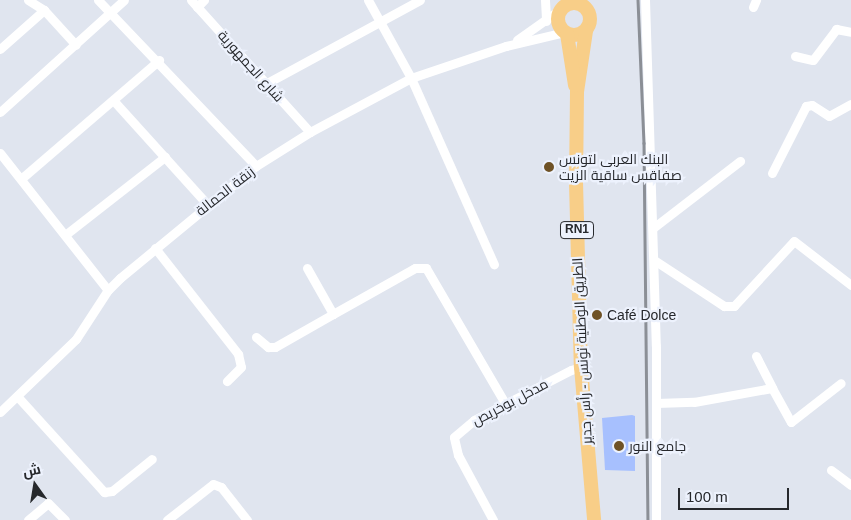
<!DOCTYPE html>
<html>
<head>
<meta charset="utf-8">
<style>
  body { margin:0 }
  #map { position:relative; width:851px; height:520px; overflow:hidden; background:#e0e5ef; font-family:Helvetica,Cairo,sans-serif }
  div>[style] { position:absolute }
  .building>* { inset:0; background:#a7c0fe }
  .street>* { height:9px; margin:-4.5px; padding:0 4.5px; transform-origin:4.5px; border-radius:4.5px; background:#fff }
  .primary>* { height:14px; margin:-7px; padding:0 7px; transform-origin:7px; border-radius:7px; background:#f8ce88 }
  .primary>.ring { margin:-7px; padding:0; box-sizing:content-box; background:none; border:14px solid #f8ce88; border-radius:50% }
  .rail>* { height:2.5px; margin:-1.25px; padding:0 1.25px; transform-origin:1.25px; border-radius:1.25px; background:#8b8f96 }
  .dots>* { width:14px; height:14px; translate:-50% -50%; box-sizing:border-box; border:2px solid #edf2fd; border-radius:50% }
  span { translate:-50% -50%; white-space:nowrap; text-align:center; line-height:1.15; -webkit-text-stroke:4.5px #edf2fd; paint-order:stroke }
  .shield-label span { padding:1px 4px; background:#edf2fd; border:1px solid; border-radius:4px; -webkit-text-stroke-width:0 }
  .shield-label { font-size:12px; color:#26282c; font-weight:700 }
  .street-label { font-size:14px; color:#26282c }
  .poi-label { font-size:14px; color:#26282c }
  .left { translate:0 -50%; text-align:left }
  .north { position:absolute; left:10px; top:460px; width:50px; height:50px; -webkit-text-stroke:4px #edf2fd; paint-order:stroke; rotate:347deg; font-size:14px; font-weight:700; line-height:20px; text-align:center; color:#26282c }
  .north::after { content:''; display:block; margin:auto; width:18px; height:22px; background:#26282c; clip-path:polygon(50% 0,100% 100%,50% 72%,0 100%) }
  .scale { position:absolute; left:678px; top:488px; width:111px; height:22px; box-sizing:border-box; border:2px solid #26282c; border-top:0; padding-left:6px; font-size:15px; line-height:18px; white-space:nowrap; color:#26282c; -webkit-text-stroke:4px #edf2fd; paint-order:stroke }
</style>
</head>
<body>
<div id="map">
  <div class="building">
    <i style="clip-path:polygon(632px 415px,635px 416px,635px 471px,605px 470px,602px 418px)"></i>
  </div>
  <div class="street">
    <i style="left:28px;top:0;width:19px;rotate:32deg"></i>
    <i style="left:44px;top:10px;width:47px;rotate:47.6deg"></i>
    <i style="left:98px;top:0;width:229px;rotate:46.4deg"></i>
    <i style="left:191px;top:0;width:178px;rotate:48deg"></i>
    <i style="left:368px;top:0;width:89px;rotate:61.1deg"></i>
    <i style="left:411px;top:78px;width:204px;rotate:66deg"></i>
    <i style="left:545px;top:0;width:21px;rotate:87deg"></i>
    <i style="left:645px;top:0;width:346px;rotate:88.2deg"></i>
    <i style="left:656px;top:346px;width:174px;rotate:90deg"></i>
    <i style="left:197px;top:7px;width:10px;rotate:-45deg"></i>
    <i style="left:753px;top:7px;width:8px;rotate:-67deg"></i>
    <i style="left:517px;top:40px;width:55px;rotate:-35.4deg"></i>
    <i style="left:0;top:49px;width:59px;rotate:-41.6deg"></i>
    <i style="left:795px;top:56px;width:18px;rotate:13deg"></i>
    <i style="left:813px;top:60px;width:39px;rotate:-53deg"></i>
    <i style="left:836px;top:29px;width:15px;rotate:11deg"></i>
    <i style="left:267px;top:83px;width:174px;rotate:-28.5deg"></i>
    <i style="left:113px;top:100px;width:140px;rotate:47.9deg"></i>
    <i style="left:0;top:112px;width:167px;rotate:-42.1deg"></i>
    <i style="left:0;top:153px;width:174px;rotate:51.8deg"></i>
    <i style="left:772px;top:173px;width:75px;rotate:-63.1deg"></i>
    <i style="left:806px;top:106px;width:6px;rotate:-9deg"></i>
    <i style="left:812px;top:105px;width:20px;rotate:33deg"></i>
    <i style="left:829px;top:116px;width:25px;rotate:-29deg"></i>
    <i style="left:22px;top:178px;width:181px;rotate:-40.7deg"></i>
    <i style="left:653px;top:228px;width:110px;rotate:-37.6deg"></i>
    <i style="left:65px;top:235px;width:127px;rotate:-38deg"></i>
    <i style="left:155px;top:248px;width:135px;rotate:51.9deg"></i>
    <i style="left:238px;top:354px;width:13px;rotate:77deg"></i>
    <i style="left:241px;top:367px;width:20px;rotate:135deg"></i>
    <i style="left:654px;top:260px;width:84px;rotate:33.3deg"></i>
    <i style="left:724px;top:306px;width:10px"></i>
    <i style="left:734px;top:306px;width:88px;rotate:-47.3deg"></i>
    <i style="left:794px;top:241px;width:72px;rotate:37.7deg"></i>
    <i style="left:307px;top:268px;width:53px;rotate:60.5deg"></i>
    <i style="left:333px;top:314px;width:94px;rotate:-29.3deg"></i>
    <i style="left:415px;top:268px;width:11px"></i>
    <i style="left:426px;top:268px;width:156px;rotate:59.7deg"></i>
    <i style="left:256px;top:337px;width:16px;rotate:40deg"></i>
    <i style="left:268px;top:347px;width:7px"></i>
    <i style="left:275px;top:347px;width:67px;rotate:-29.6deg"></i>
    <i style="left:756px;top:356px;width:36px;rotate:63deg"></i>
    <i style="left:17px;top:396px;width:130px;rotate:47.8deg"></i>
    <i style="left:104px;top:492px;width:8px;rotate:-7deg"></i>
    <i style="left:112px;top:491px;width:51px;rotate:-38.7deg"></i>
    <i style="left:656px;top:403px;width:38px;rotate:-2deg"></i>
    <i style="left:694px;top:402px;width:79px;rotate:-10.2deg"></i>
    <i style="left:772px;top:388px;width:39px;rotate:61deg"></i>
    <i style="left:791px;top:422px;width:63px;rotate:-38deg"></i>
    <i style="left:0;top:412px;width:105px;rotate:-43.8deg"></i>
    <i style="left:76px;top:339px;width:59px;rotate:-56.9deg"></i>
    <i style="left:108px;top:290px;width:17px;rotate:-45deg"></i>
    <i style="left:120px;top:278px;width:176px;rotate:-39.5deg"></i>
    <i style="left:256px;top:166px;width:64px;rotate:-32.2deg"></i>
    <i style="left:310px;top:132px;width:115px;rotate:-28.1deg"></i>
    <i style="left:411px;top:78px;width:100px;rotate:-18.6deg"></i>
    <i style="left:506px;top:46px;width:61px;rotate:-13.3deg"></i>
    <i style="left:831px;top:470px;width:25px;rotate:37deg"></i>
    <i style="left:28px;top:520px;width:26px;rotate:-40deg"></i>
    <i style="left:48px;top:503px;width:24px;rotate:45deg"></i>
    <i style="left:167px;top:520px;width:58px;rotate:-38deg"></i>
    <i style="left:213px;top:484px;width:9px;rotate:21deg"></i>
    <i style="left:221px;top:487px;width:42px;rotate:51.8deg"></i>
    <i style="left:493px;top:520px;width:74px;rotate:-118.3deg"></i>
    <i style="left:458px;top:455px;width:18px;rotate:-103deg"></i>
    <i style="left:454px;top:437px;width:26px;rotate:-40deg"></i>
    <i style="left:474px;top:420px;width:109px;rotate:-27.3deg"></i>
    <i style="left:571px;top:370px;width:10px;rotate:-17deg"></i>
  </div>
  <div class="primary">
    <i class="ring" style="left:558px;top:3px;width:18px;height:18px"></i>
    <i style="left:586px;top:31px;width:62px;rotate:98.4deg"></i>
    <i style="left:577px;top:92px;width:90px;rotate:90.6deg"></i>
    <i style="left:576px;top:182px;width:185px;rotate:88.5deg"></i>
    <i style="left:581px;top:367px;width:154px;rotate:85.1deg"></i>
    <i style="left:567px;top:34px;width:52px;rotate:81.1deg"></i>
  </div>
  <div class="rail">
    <i style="left:638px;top:0;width:143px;rotate:87.6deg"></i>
    <i style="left:644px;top:143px;width:377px;rotate:89.4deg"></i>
  </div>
  <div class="dots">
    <i style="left:549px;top:167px;background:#6f5226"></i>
    <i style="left:597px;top:315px;background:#6f5226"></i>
    <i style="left:619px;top:446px;background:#6f5226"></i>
  </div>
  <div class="shield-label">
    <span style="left:577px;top:230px">RN1</span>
  </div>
  <div class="street-label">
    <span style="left:251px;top:66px;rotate:48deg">شارع الجمهورية</span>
    <span style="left:225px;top:191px;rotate:-38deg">زنقة الحمالة</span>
    <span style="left:582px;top:351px;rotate:-93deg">الطريق الوطنية تونس - رأس جدير</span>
    <span style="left:510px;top:402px;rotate:-28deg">مدخل بوخريص</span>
  </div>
  <div class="poi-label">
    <span class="left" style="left:559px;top:167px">البنك العربي لتونس<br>صفاقس ساقية الزيت</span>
    <span class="left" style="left:607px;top:315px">Café Dolce</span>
    <span class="left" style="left:629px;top:446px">جامع النور</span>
  </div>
  <div class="north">ش</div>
  <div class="scale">100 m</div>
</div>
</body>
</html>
